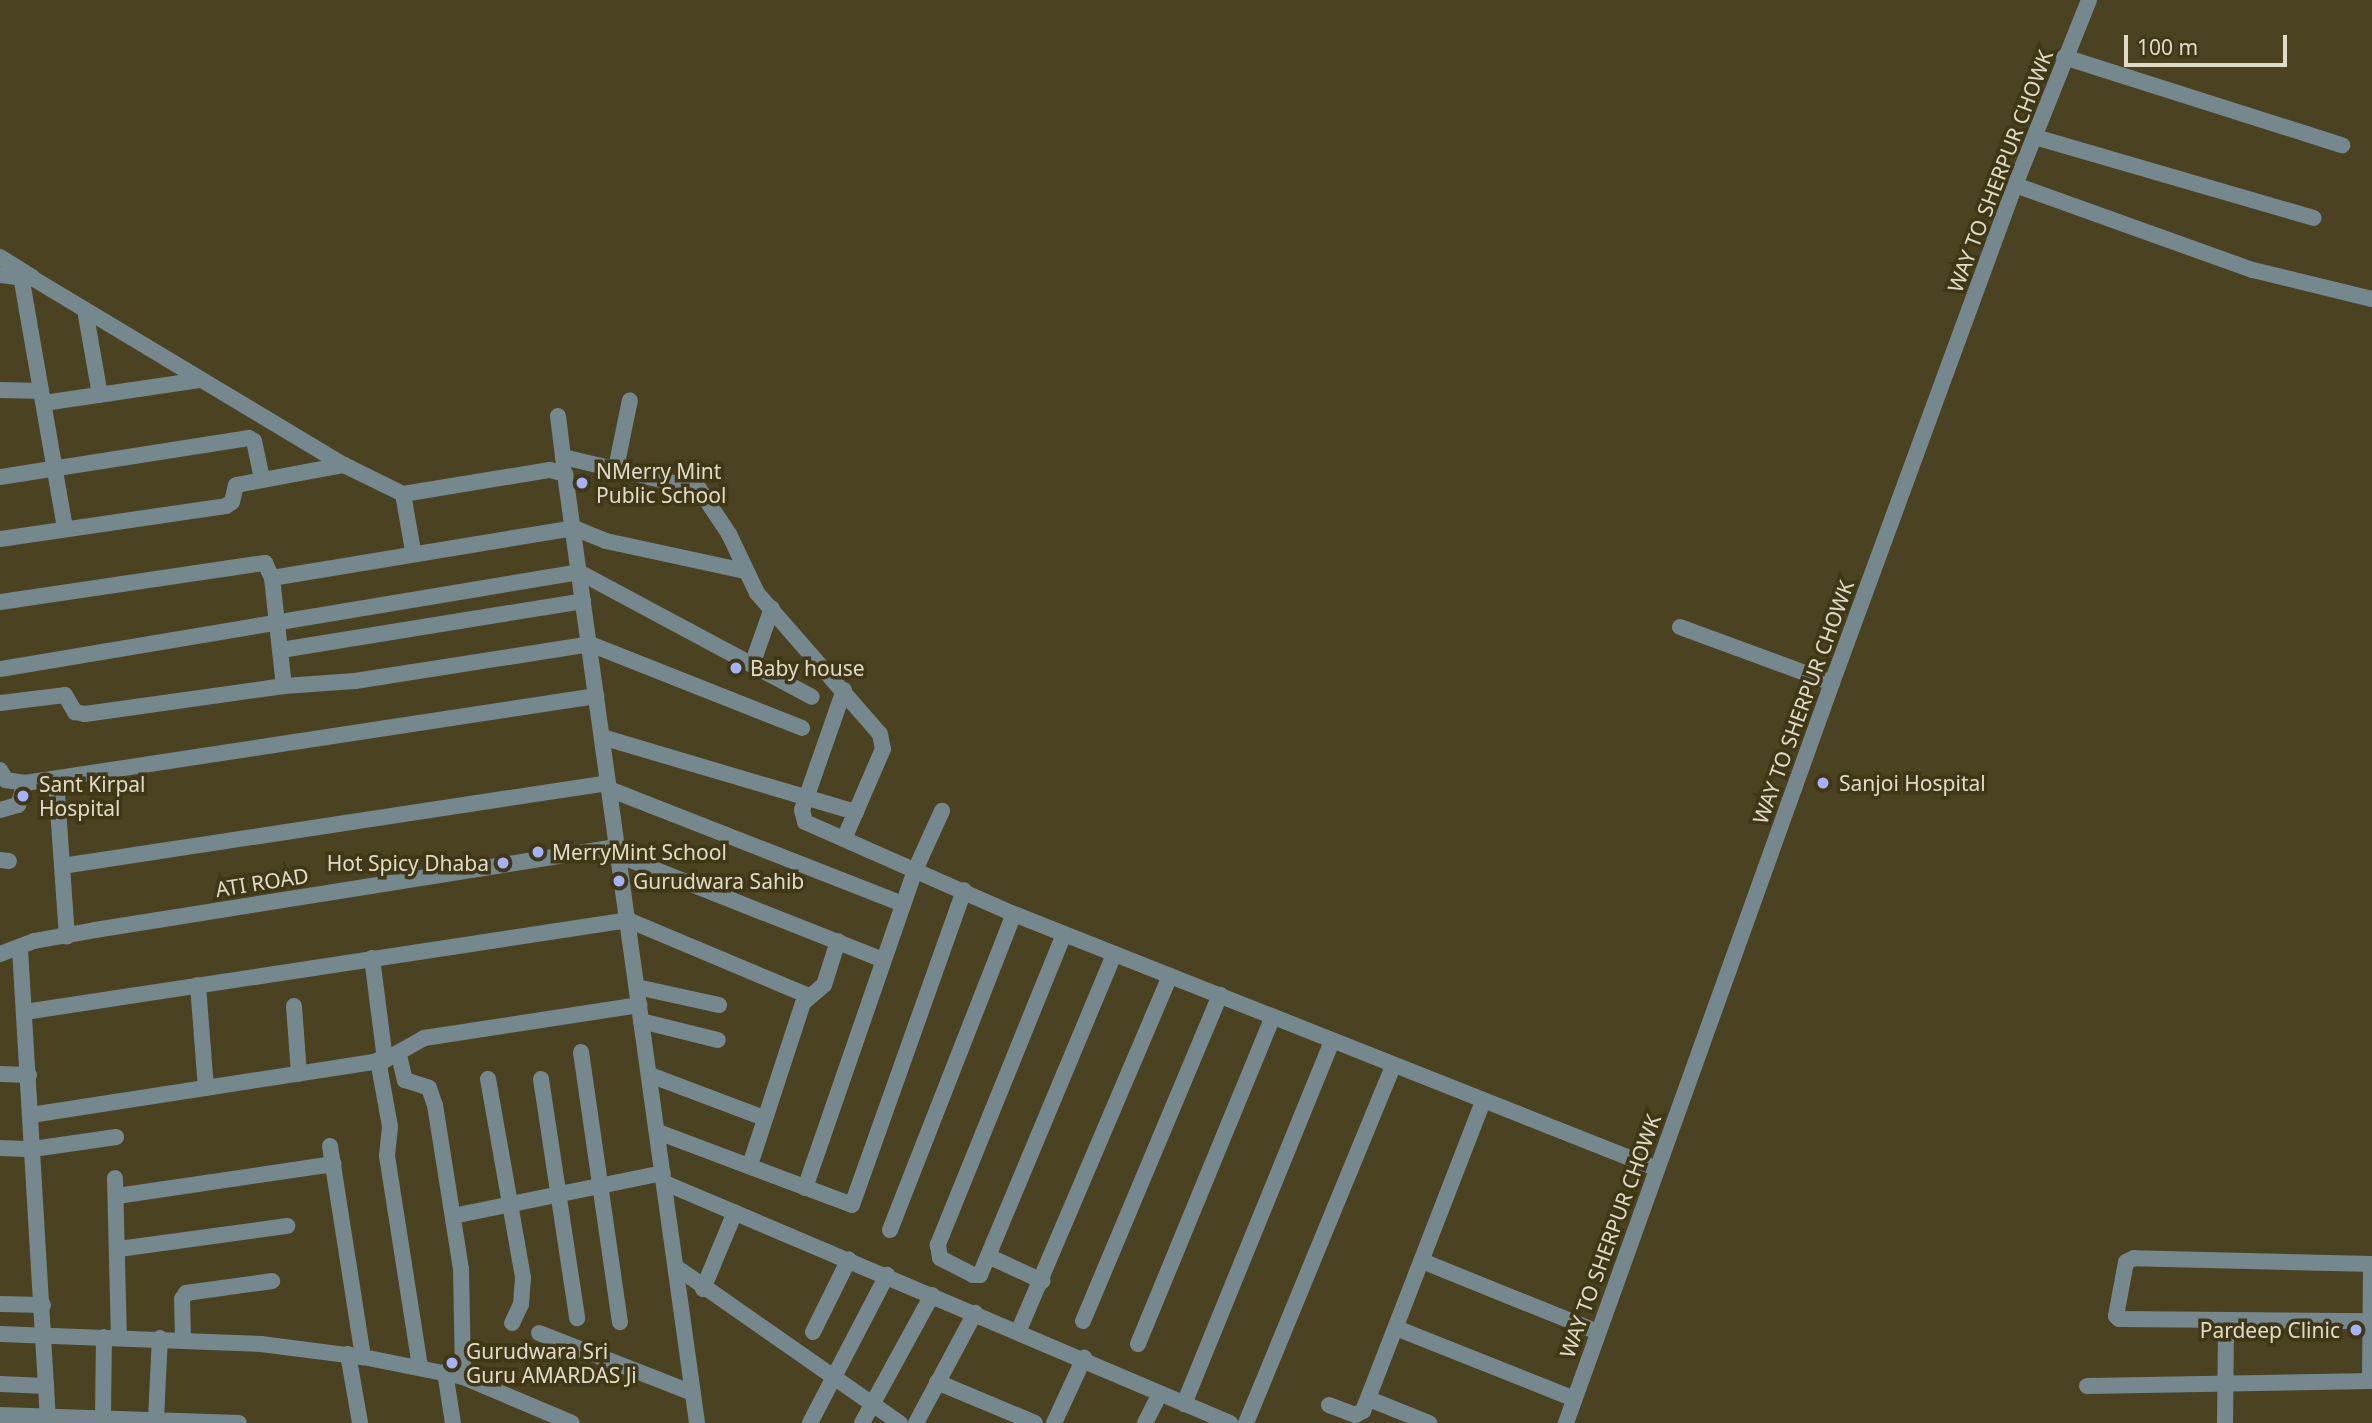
<!DOCTYPE html>
<html>
<head>
<meta charset="utf-8">
<style>
  body { margin:0 }
  #map { position:relative; width:2372px; height:1423px; overflow:hidden; background:#4a4220; font-family:"Noto Sans",sans-serif }
  div>[style] { position:absolute }
  .minor>* { height:16px; margin:-8px; padding:0 8px; transform-origin:8px; border-radius:8px; background:#75888e }
  .dots>* { width:19px; height:19px; translate:-50% -50%; box-sizing:border-box; border:4px solid #3f3715; border-radius:50% }
  span { translate:-50% -50%; white-space:nowrap; text-align:center; line-height:1.15; -webkit-text-stroke:7px #3f3715; paint-order:stroke }
  .street-label { font-size:21px; color:#e0dbc8 }
  .poi-label { font-size:21px; color:#e0dbc8 }
  .left { translate:0 -50%; text-align:left }
  .right { translate:-100% -50%; text-align:right }
  .scale { position:absolute; left:2124px; top:35px; width:163px; height:32px; box-sizing:border-box; border:4px solid #e0dbc8; border-top:0; padding-left:9px; font-size:21px; line-height:24px; white-space:nowrap; color:#e0dbc8; -webkit-text-stroke:5px #3f3715; paint-order:stroke }
</style>
</head>
<body>
<div id="map">
  <div class="minor">
    <i style="left:2064px;top:57px;width:292px;rotate:17.6deg"></i>
    <i style="left:2035px;top:137px;width:290px;rotate:16.2deg"></i>
    <i style="left:2015px;top:185px;width:253px;rotate:19.7deg"></i>
    <i style="left:2253px;top:270px;width:122px;rotate:13.7deg"></i>
    <i style="left:0;top:257px;width:38px;rotate:32deg"></i>
    <i style="left:0;top:275px;width:34px;rotate:7deg"></i>
    <i style="left:34px;top:279px;width:362px;rotate:31deg"></i>
    <i style="left:344px;top:465px;width:66px;rotate:26.2deg"></i>
    <i style="left:403px;top:494px;width:149px;rotate:-9.3deg"></i>
    <i style="left:550px;top:470px;width:16px;rotate:15deg"></i>
    <i style="left:565px;top:474px;width:958px;rotate:82.08deg"></i>
    <i style="left:21px;top:276px;width:256px;rotate:80.1deg"></i>
    <i style="left:85px;top:310px;width:86px;rotate:80deg"></i>
    <i style="left:0;top:390px;width:41px;rotate:1.4deg"></i>
    <i style="left:44px;top:403px;width:157px;rotate:-8.4deg"></i>
    <i style="left:558px;top:416px;width:49px;rotate:83deg"></i>
    <i style="left:563px;top:457px;width:140px;rotate:13.2deg"></i>
    <i style="left:699px;top:489px;width:54px;rotate:56.3deg"></i>
    <i style="left:729px;top:534px;width:65px;rotate:64.6deg"></i>
    <i style="left:757px;top:593px;width:187px;rotate:48.9deg"></i>
    <i style="left:880px;top:734px;width:15px;rotate:79deg"></i>
    <i style="left:883px;top:749px;width:98px;rotate:113.4deg"></i>
    <i style="left:616px;top:468px;width:69px;rotate:-78.4deg"></i>
    <i style="left:0;top:477px;width:252px;rotate:-8.9deg"></i>
    <i style="left:249px;top:438px;width:6px;rotate:31deg"></i>
    <i style="left:254px;top:441px;width:39px;rotate:78deg"></i>
    <i style="left:403px;top:494px;width:58px;rotate:80deg"></i>
    <i style="left:0;top:539px;width:228px;rotate:-8.3deg"></i>
    <i style="left:226px;top:506px;width:7px;rotate:-34deg"></i>
    <i style="left:232px;top:502px;width:17px;rotate:-77deg"></i>
    <i style="left:236px;top:485px;width:110px;rotate:-10.5deg"></i>
    <i style="left:272px;top:578px;width:306px;rotate:-9.4deg"></i>
    <i style="left:574px;top:528px;width:35px;rotate:22deg"></i>
    <i style="left:606px;top:541px;width:142px;rotate:12.2deg"></i>
    <i style="left:0;top:602px;width:268px;rotate:-8.4deg"></i>
    <i style="left:265px;top:563px;width:17px;rotate:65deg"></i>
    <i style="left:272px;top:578px;width:109px;rotate:83.7deg"></i>
    <i style="left:1680px;top:627px;width:162px;rotate:20.2deg"></i>
    <i style="left:281px;top:650px;width:306px;rotate:-9.2deg"></i>
    <i style="left:752px;top:665px;width:60px;rotate:-70.7deg"></i>
    <i style="left:0;top:669px;width:587px;rotate:-9.51deg"></i>
    <i style="left:579px;top:572px;width:264px;rotate:28.2deg"></i>
    <i style="left:844px;top:690px;width:127px;rotate:109.3deg"></i>
    <i style="left:802px;top:810px;width:12px;rotate:76deg"></i>
    <i style="left:805px;top:822px;width:228px;rotate:23.8deg"></i>
    <i style="left:1014px;top:914px;width:689px;rotate:21.62deg"></i>
    <i style="left:0;top:703px;width:65px;rotate:-7deg"></i>
    <i style="left:65px;top:695px;width:20px;rotate:60deg"></i>
    <i style="left:75px;top:712px;width:10px;rotate:11deg"></i>
    <i style="left:85px;top:714px;width:201px;rotate:-8deg"></i>
    <i style="left:284px;top:686px;width:71px;rotate:-4deg"></i>
    <i style="left:355px;top:681px;width:238px;rotate:-8.9deg"></i>
    <i style="left:590px;top:644px;width:228px;rotate:21.6deg"></i>
    <i style="left:602px;top:737px;width:265px;rotate:16.5deg"></i>
    <i style="left:0;top:770px;width:12px;rotate:59deg"></i>
    <i style="left:6px;top:780px;width:19px;rotate:9deg"></i>
    <i style="left:56px;top:780px;width:157px;rotate:86deg"></i>
    <i style="left:609px;top:789px;width:316px;rotate:21.4deg"></i>
    <i style="left:0;top:810px;width:19px;rotate:-16deg"></i>
    <i style="left:18px;top:805px;width:23px;rotate:-72deg"></i>
    <i style="left:25px;top:783px;width:578px;rotate:-8.66deg"></i>
    <i style="left:618px;top:855px;width:285px;rotate:21.6deg"></i>
    <i style="left:0;top:860px;width:9px;rotate:6deg"></i>
    <i style="left:62px;top:866px;width:552px;rotate:-8.64deg"></i>
    <i style="left:1064px;top:934px;width:336px;rotate:112.1deg"></i>
    <i style="left:938px;top:1245px;width:13px;rotate:81deg"></i>
    <i style="left:940px;top:1258px;width:37px;rotate:27deg"></i>
    <i style="left:973px;top:1275px;width:7px"></i>
    <i style="left:980px;top:1275px;width:348px;rotate:-67.3deg"></i>
    <i style="left:20px;top:949px;width:475px;rotate:86.6deg"></i>
    <i style="left:0;top:954px;width:36px;rotate:-21deg"></i>
    <i style="left:34px;top:941px;width:62px;rotate:-10.2deg"></i>
    <i style="left:95px;top:930px;width:528px;rotate:-9.05deg"></i>
    <i style="left:372px;top:958px;width:103px;rotate:82.7deg"></i>
    <i style="left:198px;top:985px;width:103px;rotate:85.6deg"></i>
    <i style="left:637px;top:987px;width:84px;rotate:12.4deg"></i>
    <i style="left:294px;top:1006px;width:68px;rotate:85.8deg"></i>
    <i style="left:25px;top:1012px;width:610px;rotate:-8.67deg"></i>
    <i style="left:628px;top:920px;width:196px;rotate:22.8deg"></i>
    <i style="left:641px;top:1021px;width:79px;rotate:13.9deg"></i>
    <i style="left:581px;top:1052px;width:273px;rotate:81.8deg"></i>
    <i style="left:399px;top:1055px;width:26px;rotate:77deg"></i>
    <i style="left:405px;top:1080px;width:25px;rotate:18deg"></i>
    <i style="left:429px;top:1088px;width:18px;rotate:71deg"></i>
    <i style="left:435px;top:1105px;width:166px;rotate:81deg"></i>
    <i style="left:461px;top:1269px;width:108px;rotate:88.9deg"></i>
    <i style="left:378px;top:1060px;width:68px;rotate:79.8deg"></i>
    <i style="left:390px;top:1127px;width:29px;rotate:96deg"></i>
    <i style="left:387px;top:1156px;width:213px;rotate:81.1deg"></i>
    <i style="left:0;top:1074px;width:29px;rotate:2deg"></i>
    <i style="left:650px;top:1075px;width:122px;rotate:20.7deg"></i>
    <i style="left:488px;top:1079px;width:201px;rotate:80deg"></i>
    <i style="left:523px;top:1277px;width:27px;rotate:94deg"></i>
    <i style="left:521px;top:1304px;width:21px;rotate:115deg"></i>
    <i style="left:541px;top:1079px;width:242px;rotate:81.4deg"></i>
    <i style="left:31px;top:1115px;width:358px;rotate:-8.8deg"></i>
    <i style="left:385px;top:1060px;width:45px;rotate:-29.4deg"></i>
    <i style="left:424px;top:1038px;width:218px;rotate:-8.7deg"></i>
    <i style="left:658px;top:1132px;width:207px;rotate:20.6deg"></i>
    <i style="left:852px;top:1205px;width:334px;rotate:-70.4deg"></i>
    <i style="left:330px;top:1146px;width:214px;rotate:81.1deg"></i>
    <i style="left:0;top:1148px;width:33px;rotate:2deg"></i>
    <i style="left:33px;top:1149px;width:84px;rotate:-8.2deg"></i>
    <i style="left:750px;top:1165px;width:170px;rotate:-71.9deg"></i>
    <i style="left:803px;top:1003px;width:28px;rotate:-41deg"></i>
    <i style="left:824px;top:985px;width:46px;rotate:-72.3deg"></i>
    <i style="left:115px;top:1178px;width:159px;rotate:88.6deg"></i>
    <i style="left:665px;top:1183px;width:614px;rotate:23.01deg"></i>
    <i style="left:805px;top:1188px;width:339px;rotate:-70.9deg"></i>
    <i style="left:916px;top:868px;width:63px;rotate:-65.5deg"></i>
    <i style="left:117px;top:1196px;width:219px;rotate:-8.4deg"></i>
    <i style="left:453px;top:1216px;width:214px;rotate:-11.6deg"></i>
    <i style="left:890px;top:1230px;width:339px;rotate:-68.6deg"></i>
    <i style="left:119px;top:1249px;width:170px;rotate:-7.8deg"></i>
    <i style="left:988px;top:1256px;width:60px;rotate:24.8deg"></i>
    <i style="left:1422px;top:1261px;width:190px;rotate:22deg"></i>
    <i style="left:2372px;top:1264px;width:238px;rotate:-178.6deg"></i>
    <i style="left:2134px;top:1258px;width:9px;rotate:153deg"></i>
    <i style="left:2126px;top:1262px;width:55px;rotate:100.5deg"></i>
    <i style="left:2116px;top:1316px;width:4px;rotate:45deg"></i>
    <i style="left:2119px;top:1319px;width:253px;rotate:0.5deg"></i>
    <i style="left:676px;top:1267px;width:273px;rotate:34.9deg"></i>
    <i style="left:703px;top:1289px;width:83px;rotate:-67.4deg"></i>
    <i style="left:0;top:1304px;width:43px;rotate:1.3deg"></i>
    <i style="left:1083px;top:1321px;width:354px;rotate:-67.2deg"></i>
    <i style="left:1396px;top:1328px;width:192px;rotate:21.7deg"></i>
    <i style="left:1019px;top:1330px;width:385px;rotate:-66.9deg"></i>
    <i style="left:813px;top:1332px;width:81px;rotate:-63.7deg"></i>
    <i style="left:539px;top:1333px;width:165px;rotate:21.3deg"></i>
    <i style="left:0;top:1334px;width:261px;rotate:2.2deg"></i>
    <i style="left:261px;top:1344px;width:103px;rotate:7.3deg"></i>
    <i style="left:363px;top:1357px;width:102px;rotate:11.3deg"></i>
    <i style="left:463px;top:1377px;width:118px;rotate:22.9deg"></i>
    <i style="left:183px;top:1339px;width:40px;rotate:-91.4deg"></i>
    <i style="left:182px;top:1299px;width:7px;rotate:-56deg"></i>
    <i style="left:186px;top:1293px;width:87px;rotate:-7.9deg"></i>
    <i style="left:1138px;top:1344px;width:354px;rotate:-67.6deg"></i>
    <i style="left:348px;top:1354px;width:70px;rotate:80.1deg"></i>
    <i style="left:445px;top:1372px;width:52px;rotate:81.1deg"></i>
    <i style="left:2370px;top:1380px;width:116px;rotate:-89.5deg"></i>
    <i style="left:937px;top:1382px;width:106px;rotate:22.7deg"></i>
    <i style="left:0;top:1384px;width:46px;rotate:2.5deg"></i>
    <i style="left:2087px;top:1386px;width:285px;rotate:-1deg"></i>
    <i style="left:1369px;top:1399px;width:65px;rotate:21.8deg"></i>
    <i style="left:1184px;top:1404px;width:392px;rotate:-67.8deg"></i>
    <i style="left:1329px;top:1405px;width:28px;rotate:21deg"></i>
    <i style="left:1355px;top:1415px;width:9px;rotate:-27deg"></i>
    <i style="left:1363px;top:1411px;width:332px;rotate:-68.8deg"></i>
    <i style="left:0;top:1415px;width:239px;rotate:1.9deg"></i>
    <i style="left:103px;top:1416px;width:79px;rotate:-89.3deg"></i>
    <i style="left:156px;top:1419px;width:81px;rotate:-87.2deg"></i>
    <i style="left:810px;top:1423px;width:167px;rotate:-62.5deg"></i>
    <i style="left:862px;top:1423px;width:146px;rotate:-61.3deg"></i>
    <i style="left:916px;top:1423px;width:125px;rotate:-61.8deg"></i>
    <i style="left:1054px;top:1423px;width:72px;rotate:-65.2deg"></i>
    <i style="left:1145px;top:1423px;width:33px;rotate:-63deg"></i>
    <i style="left:1246px;top:1423px;width:386px;rotate:-67.6deg"></i>
    <i style="left:1566px;top:1423px;width:798px;rotate:-70.23deg"></i>
    <i style="left:1836px;top:672px;width:519px;rotate:-69.82deg"></i>
    <i style="left:2015px;top:185px;width:199px;rotate:-68.2deg"></i>
    <i style="left:2225px;top:1423px;width:102px;rotate:-89.4deg"></i>
  </div>
  <div class="dots">
    <i style="left:582px;top:483px;background:#a5b1fc"></i>
    <i style="left:736px;top:668px;background:#a5b1fc"></i>
    <i style="left:1823px;top:783px;background:#a5b1fc"></i>
    <i style="left:23px;top:796px;background:#a5b1fc"></i>
    <i style="left:538px;top:852px;background:#a5b1fc"></i>
    <i style="left:503px;top:863px;background:#a5b1fc"></i>
    <i style="left:619px;top:881px;background:#a5b1fc"></i>
    <i style="left:2356px;top:1330px;background:#a5b1fc"></i>
    <i style="left:452px;top:1363px;background:#a5b1fc"></i>
  </div>
  <div class="street-label">
    <span style="left:2000px;top:171px;rotate:-69deg">WAY TO SHERPUR CHOWK</span>
    <span style="left:1803px;top:702px;rotate:-70deg">WAY TO SHERPUR CHOWK</span>
    <span style="left:262px;top:882px;rotate:-9deg">ATI ROAD</span>
    <span style="left:1610px;top:1236px;rotate:-70deg">WAY TO SHERPUR CHOWK</span>
  </div>
  <div class="poi-label">
    <span class="left" style="left:596px;top:483px">NMerry Mint<br>Public School</span>
    <span class="left" style="left:750px;top:668px">Baby house</span>
    <span class="left" style="left:1839px;top:783px">Sanjoi Hospital</span>
    <span class="left" style="left:39px;top:796px">Sant Kirpal<br>Hospital</span>
    <span class="left" style="left:552px;top:852px">MerryMint School</span>
    <span class="right" style="left:489px;top:863px">Hot Spicy Dhaba</span>
    <span class="left" style="left:633px;top:881px">Gurudwara Sahib</span>
    <span class="right" style="left:2340px;top:1330px">Pardeep Clinic</span>
    <span class="left" style="left:466px;top:1363px">Gurudwara Sri<br>Guru AMARDAS Ji</span>
  </div>
  <div class="scale">100 m</div>
</div>
</body>
</html>
